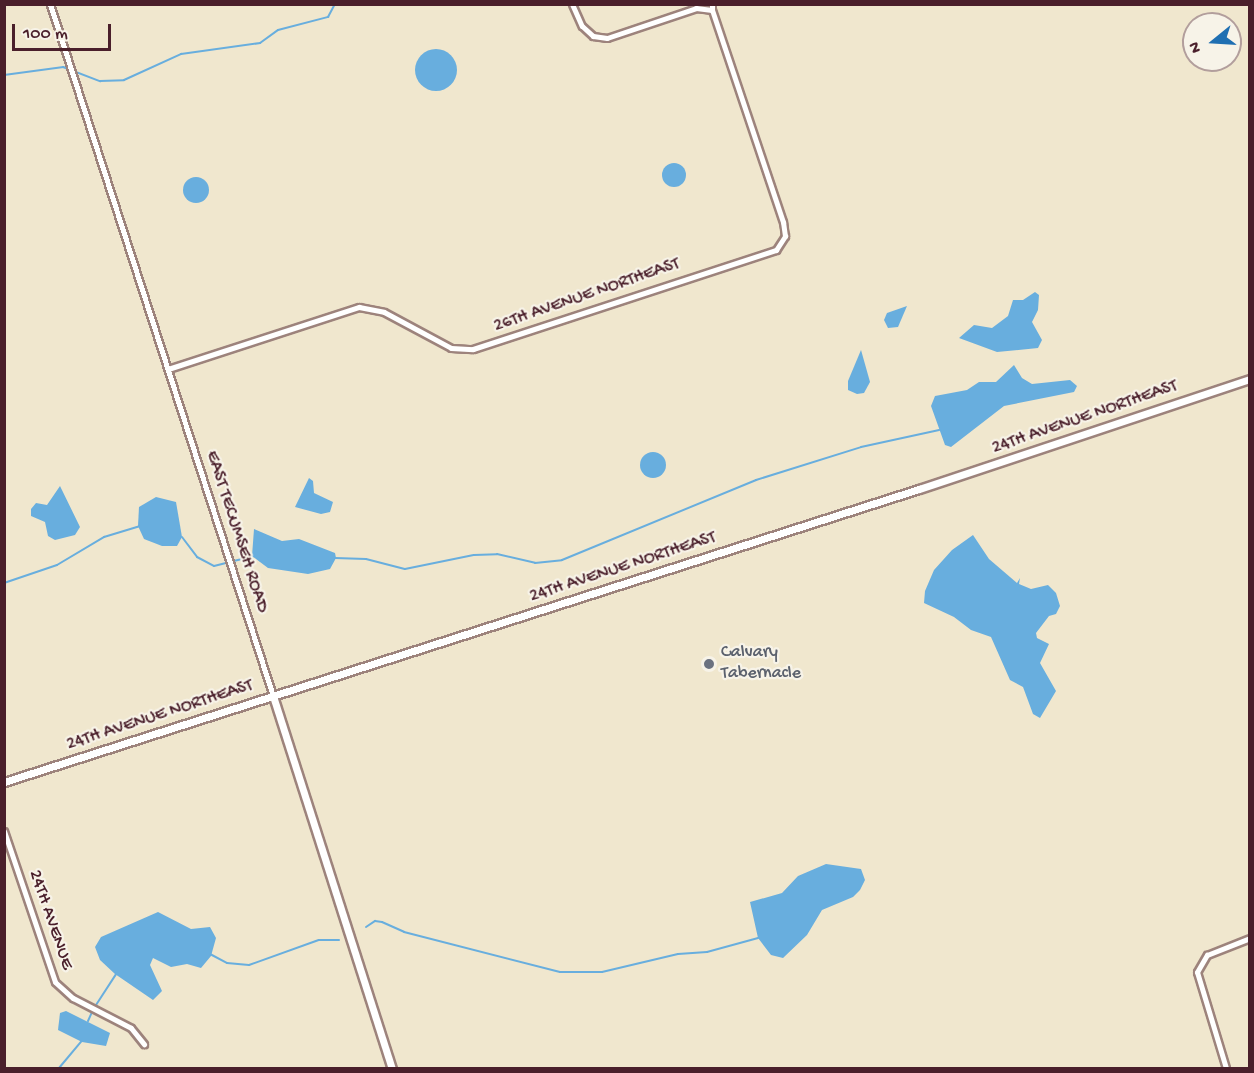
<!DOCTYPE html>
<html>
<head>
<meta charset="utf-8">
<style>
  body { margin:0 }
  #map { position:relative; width:1254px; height:1073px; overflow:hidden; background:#f0e7ce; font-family:"Gochi Hand",sans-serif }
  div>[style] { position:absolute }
  .water>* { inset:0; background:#68aede }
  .round { border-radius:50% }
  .stream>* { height:2px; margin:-1px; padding:0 1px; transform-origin:1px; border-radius:1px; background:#68aede }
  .roads { filter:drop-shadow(2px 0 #9d837c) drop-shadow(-2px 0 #9d837c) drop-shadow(0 2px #9d837c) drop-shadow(0 -2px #9d837c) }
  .minor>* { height:5px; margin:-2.5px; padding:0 2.5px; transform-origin:2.5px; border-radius:2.5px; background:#fff }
  .tertiary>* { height:7px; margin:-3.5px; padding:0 3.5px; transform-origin:3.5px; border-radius:3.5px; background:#fff }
  .dots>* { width:16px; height:16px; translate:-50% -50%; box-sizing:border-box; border:3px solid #f7f3e8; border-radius:50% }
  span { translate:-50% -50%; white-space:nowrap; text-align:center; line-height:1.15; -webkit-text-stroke:4.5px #f7f3e8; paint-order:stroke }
  .street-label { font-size:18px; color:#4a1f2b }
  .worship-label { font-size:18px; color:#5b616d }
  .left { translate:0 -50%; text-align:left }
  .frame { position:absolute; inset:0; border:6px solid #4a1f2b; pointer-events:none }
  .north { position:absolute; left:1182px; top:12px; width:60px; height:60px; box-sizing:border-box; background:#f7f3e8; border:2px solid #b29e9c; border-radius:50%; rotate:252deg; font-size:16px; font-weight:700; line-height:24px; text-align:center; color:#4a1f2b }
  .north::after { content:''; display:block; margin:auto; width:21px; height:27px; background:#1f6fb2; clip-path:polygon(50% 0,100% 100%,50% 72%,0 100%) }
  .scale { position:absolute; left:12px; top:24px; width:99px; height:27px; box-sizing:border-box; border:3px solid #4a1f2b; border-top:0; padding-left:8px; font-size:18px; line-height:21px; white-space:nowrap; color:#4a1f2b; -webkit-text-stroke:4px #f7f3e8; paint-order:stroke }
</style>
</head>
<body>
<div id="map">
  <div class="water">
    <i class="round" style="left:415px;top:49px;width:42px;height:42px"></i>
    <i class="round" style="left:662px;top:163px;width:24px;height:24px"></i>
    <i class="round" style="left:183px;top:177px;width:26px;height:26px"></i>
    <i style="clip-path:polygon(1035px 292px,1039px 295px,1038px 310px,1032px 322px,1042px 340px,1038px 348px,997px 352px,959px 338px,974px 325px,992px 328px,1008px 316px,1013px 300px,1023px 300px)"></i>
    <i style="clip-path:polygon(907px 306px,898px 327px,888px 328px,884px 320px,887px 313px)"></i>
    <i style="clip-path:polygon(861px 350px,870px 382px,864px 393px,857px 394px,848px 390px,848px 381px)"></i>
    <i style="clip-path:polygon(1014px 365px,1022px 378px,1032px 384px,1070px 380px,1077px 386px,1074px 392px,1004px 406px,951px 447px,945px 445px,931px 406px,935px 396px,967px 390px,979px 382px,996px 382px)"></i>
    <i class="round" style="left:640px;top:452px;width:26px;height:26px"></i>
    <i style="clip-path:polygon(309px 478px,313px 481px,314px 493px,333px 502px,330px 512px,321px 514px,295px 507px)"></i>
    <i style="clip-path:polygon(60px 486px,80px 527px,75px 535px,55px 540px,48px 536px,45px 522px,31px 516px,31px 509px,36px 503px,47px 505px)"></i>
    <i style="clip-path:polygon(156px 497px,176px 502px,182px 537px,177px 546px,162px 546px,144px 539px,138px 526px,139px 507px)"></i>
    <i style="clip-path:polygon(254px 529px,282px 541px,299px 539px,335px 553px,336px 558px,330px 569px,308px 574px,268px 568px,252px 556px)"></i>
    <i style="clip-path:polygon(973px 535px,989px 559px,1017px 583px,1020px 578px,1019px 584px,1031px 589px,1048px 585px,1056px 593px,1060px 606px,1056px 614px,1049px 616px,1036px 633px,1037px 638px,1049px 644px,1040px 663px,1056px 691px,1040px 718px,1033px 714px,1023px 687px,1010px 680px,991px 637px,971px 630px,954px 617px,924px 603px,925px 591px,934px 570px,952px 550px)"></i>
    <i style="clip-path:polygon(826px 864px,861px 869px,865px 880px,860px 890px,853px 897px,822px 910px,807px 935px,783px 958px,771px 955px,758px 938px,750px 902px,782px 893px,798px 876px)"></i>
    <i style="clip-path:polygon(158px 912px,191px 929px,210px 927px,216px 938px,211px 956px,201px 968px,187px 964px,171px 967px,153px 958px,150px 965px,162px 991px,153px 1000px,115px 974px,100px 960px,95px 947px,101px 937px)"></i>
    <i style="clip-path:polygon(66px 1011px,110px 1033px,106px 1046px,82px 1042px,58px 1030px,60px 1013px)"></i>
  </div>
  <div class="stream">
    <i style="left:4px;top:75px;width:60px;rotate:-7.7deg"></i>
    <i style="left:63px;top:67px;width:40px;rotate:21deg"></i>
    <i style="left:100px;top:81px;width:24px;rotate:-2deg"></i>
    <i style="left:124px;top:80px;width:63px;rotate:-24.5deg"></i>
    <i style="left:181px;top:54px;width:80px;rotate:-7.9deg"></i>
    <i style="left:260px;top:43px;width:22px;rotate:-36deg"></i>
    <i style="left:278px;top:30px;width:52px;rotate:-14.6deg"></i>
    <i style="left:328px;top:17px;width:15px;rotate:-62deg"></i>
    <i style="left:182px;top:537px;width:25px;rotate:53deg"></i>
    <i style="left:197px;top:557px;width:19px;rotate:28deg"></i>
    <i style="left:214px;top:566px;width:41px;rotate:-14deg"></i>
    <i style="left:335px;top:558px;width:31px;rotate:2deg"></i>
    <i style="left:366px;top:559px;width:40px;rotate:14.4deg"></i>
    <i style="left:405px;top:569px;width:70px;rotate:-11.5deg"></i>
    <i style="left:474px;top:555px;width:23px;rotate:-2deg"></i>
    <i style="left:497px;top:554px;width:39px;rotate:13deg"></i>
    <i style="left:535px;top:563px;width:27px;rotate:-6deg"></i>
    <i style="left:562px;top:560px;width:210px;rotate:-22.4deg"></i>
    <i style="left:756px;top:480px;width:110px;rotate:-17.4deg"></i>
    <i style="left:861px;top:447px;width:80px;rotate:-12.3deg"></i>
    <i style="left:4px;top:583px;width:56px;rotate:-18.8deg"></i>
    <i style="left:57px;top:565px;width:55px;rotate:-30.8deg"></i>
    <i style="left:104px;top:537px;width:37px;rotate:-17deg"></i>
    <i style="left:366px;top:927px;width:11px;rotate:-34deg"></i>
    <i style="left:375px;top:921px;width:7px;rotate:8deg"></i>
    <i style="left:382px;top:922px;width:24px;rotate:24deg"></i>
    <i style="left:404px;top:932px;width:161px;rotate:14.4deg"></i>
    <i style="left:560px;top:972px;width:42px"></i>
    <i style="left:602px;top:972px;width:78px;rotate:-13.3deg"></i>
    <i style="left:678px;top:954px;width:29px;rotate:-4deg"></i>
    <i style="left:707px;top:952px;width:53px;rotate:-15.4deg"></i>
    <i style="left:210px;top:954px;width:19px;rotate:28deg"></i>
    <i style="left:227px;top:963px;width:22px;rotate:5deg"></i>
    <i style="left:249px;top:965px;width:74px;rotate:-19.7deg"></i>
    <i style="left:319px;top:940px;width:20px"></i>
    <i style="left:96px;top:1005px;width:38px;rotate:-57deg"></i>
    <i style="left:88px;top:1021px;width:10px;rotate:-66deg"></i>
    <i style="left:59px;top:1068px;width:35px;rotate:-50deg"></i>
  </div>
  <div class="roads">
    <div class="minor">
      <i style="left:50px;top:4px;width:727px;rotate:72.14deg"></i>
      <i style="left:572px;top:4px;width:24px;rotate:66deg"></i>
      <i style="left:582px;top:26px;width:15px;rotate:42deg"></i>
      <i style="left:593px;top:36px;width:14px;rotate:8deg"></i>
      <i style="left:607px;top:38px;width:94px;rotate:-18.6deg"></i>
      <i style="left:696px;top:8px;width:16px;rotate:7deg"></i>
      <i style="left:712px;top:10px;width:6px;rotate:-90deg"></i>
      <i style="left:168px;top:369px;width:201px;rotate:-18deg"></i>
      <i style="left:359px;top:307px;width:25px;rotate:11deg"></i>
      <i style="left:384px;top:312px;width:76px;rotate:28.2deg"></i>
      <i style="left:451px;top:348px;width:22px;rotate:3deg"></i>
      <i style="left:473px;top:349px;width:319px;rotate:-18.1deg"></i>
      <i style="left:776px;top:250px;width:17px;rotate:-57deg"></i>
      <i style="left:785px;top:236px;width:14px;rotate:-98deg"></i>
      <i style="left:783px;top:222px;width:224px;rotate:-108.5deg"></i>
      <i style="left:4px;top:831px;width:159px;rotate:71.3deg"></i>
      <i style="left:55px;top:982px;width:24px;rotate:42deg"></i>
      <i style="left:73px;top:998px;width:65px;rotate:27.3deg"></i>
      <i style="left:131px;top:1028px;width:21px;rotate:51deg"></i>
      <i style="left:1226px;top:1068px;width:100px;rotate:-106.8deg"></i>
      <i style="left:1197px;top:972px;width:20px;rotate:-60deg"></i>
      <i style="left:1207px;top:955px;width:46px;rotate:-21.6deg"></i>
    </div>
    <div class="tertiary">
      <i style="left:273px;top:696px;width:391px;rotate:72.3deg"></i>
      <i style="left:4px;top:782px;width:961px;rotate:-17.76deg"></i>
      <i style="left:919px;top:489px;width:349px;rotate:-18.4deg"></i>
    </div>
  </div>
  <div class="dots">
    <i style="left:709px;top:664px;background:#6b7280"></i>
  </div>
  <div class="street-label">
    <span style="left:587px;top:296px;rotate:-19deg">26TH AVENUE NORTHEAST</span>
    <span style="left:1085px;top:418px;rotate:-19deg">24TH AVENUE NORTHEAST</span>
    <span style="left:236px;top:532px;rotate:72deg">EAST TECUMSEH ROAD</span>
    <span style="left:623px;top:568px;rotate:-18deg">24TH AVENUE NORTHEAST</span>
    <span style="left:160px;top:716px;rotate:-18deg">24TH AVENUE NORTHEAST</span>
    <span style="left:50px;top:920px;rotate:71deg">24TH AVENUE</span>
  </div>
  <div class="worship-label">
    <span class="left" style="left:721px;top:664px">Calvary<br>Tabernacle</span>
  </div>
  <div class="frame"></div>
  <div class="north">N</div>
  <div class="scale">100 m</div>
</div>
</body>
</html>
